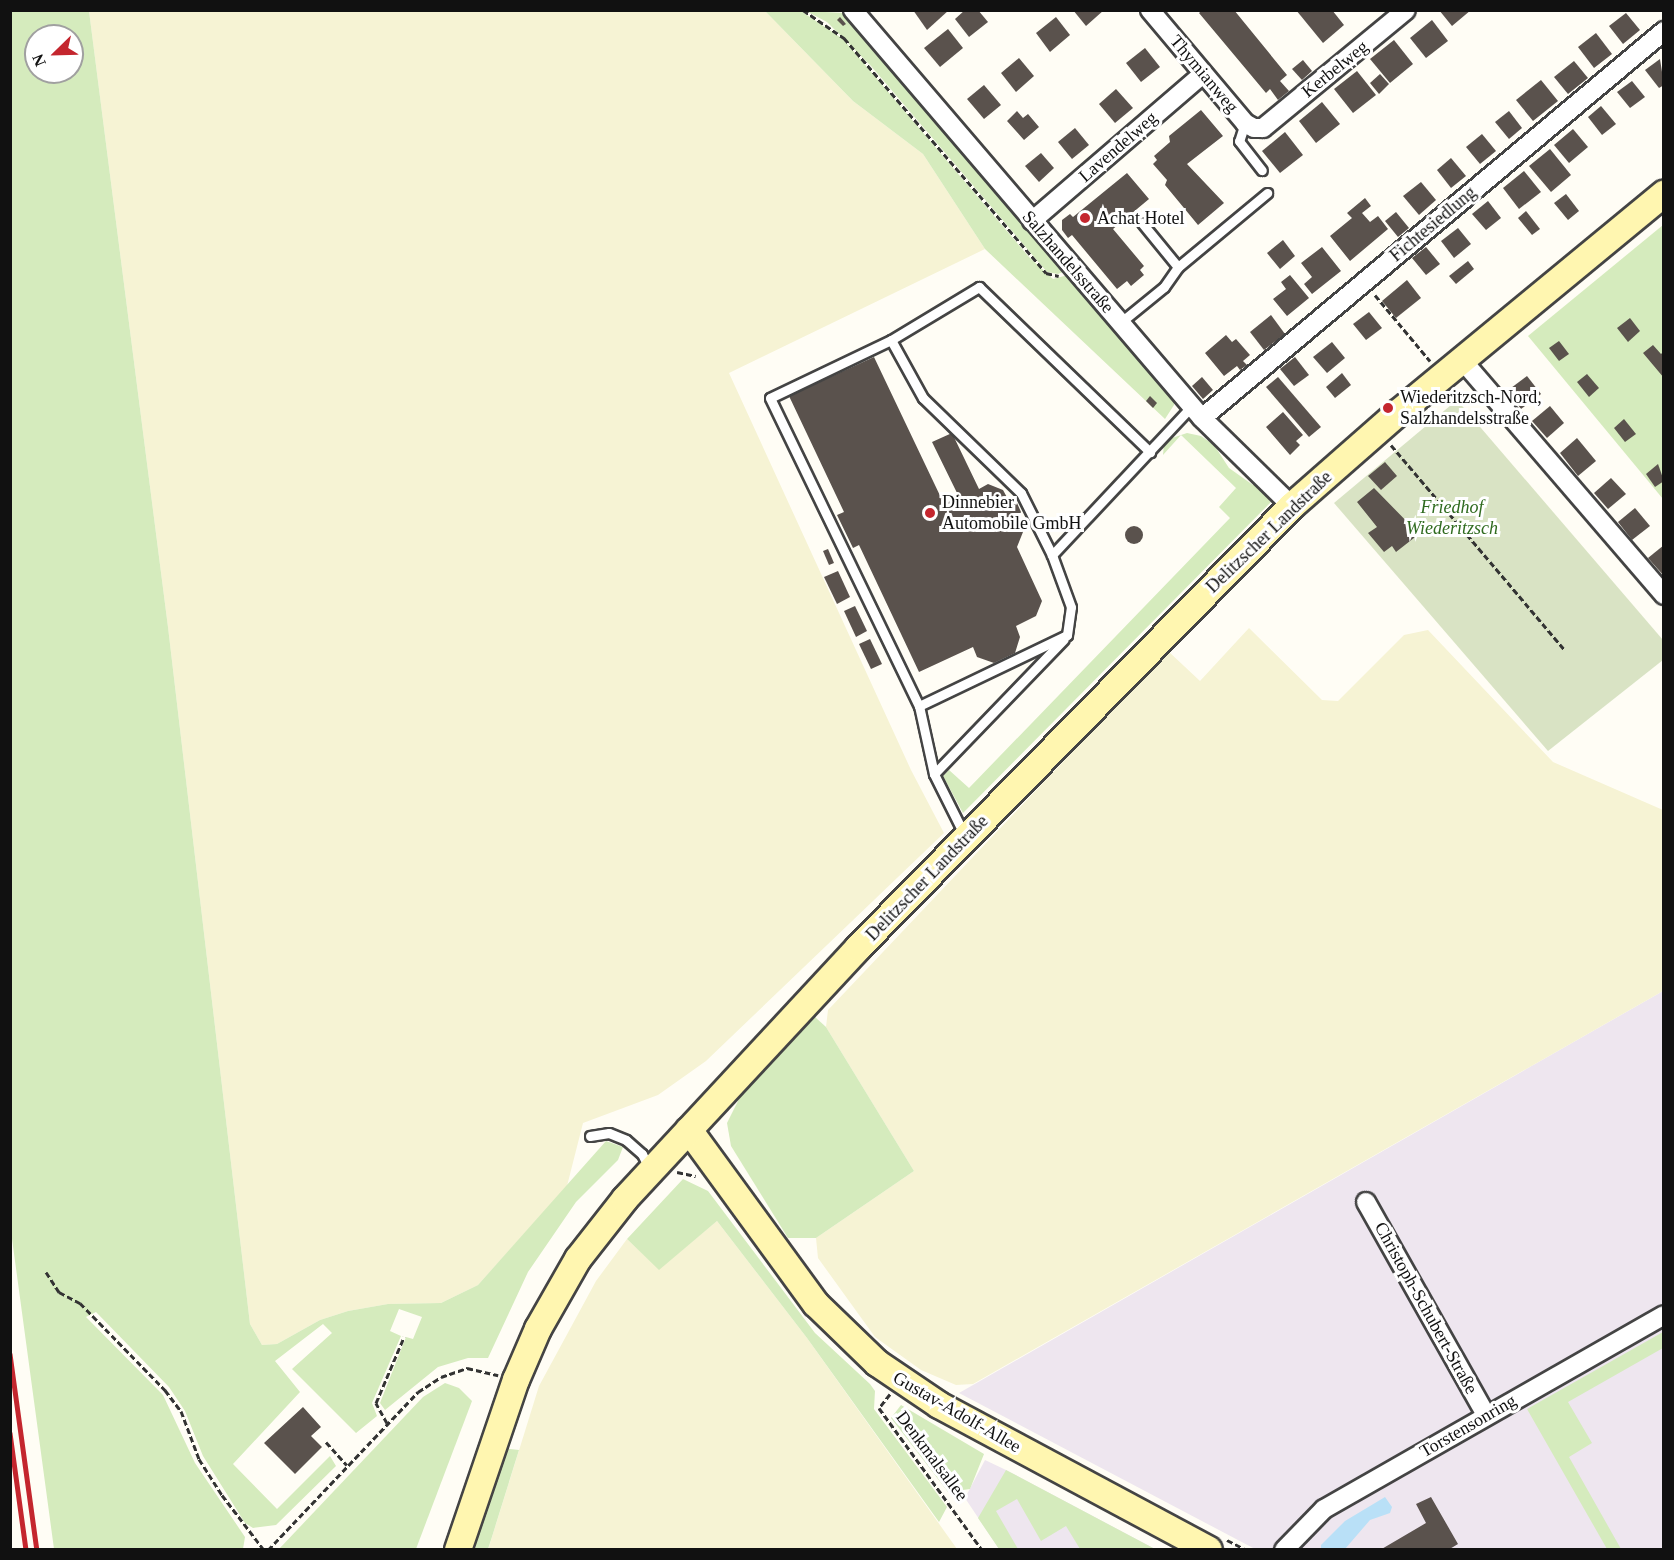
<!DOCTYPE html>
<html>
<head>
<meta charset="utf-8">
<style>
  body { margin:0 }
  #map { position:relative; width:1674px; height:1560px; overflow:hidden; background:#fffdf5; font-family:"Times New Roman",serif }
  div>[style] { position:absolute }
  .industrial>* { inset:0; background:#eee6ef }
  .farmland>* { inset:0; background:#f6f3d4 }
  .green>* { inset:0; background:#d5ebbd }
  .cemetery>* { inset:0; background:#d9e3c4 }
  .water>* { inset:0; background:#b9e0f7 }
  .building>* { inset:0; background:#5a524d }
  .round { border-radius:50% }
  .path>* { height:3px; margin-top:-1.5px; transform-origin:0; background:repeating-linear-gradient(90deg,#333 0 6px,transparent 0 9px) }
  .roads { filter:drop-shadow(2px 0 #444) drop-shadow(-2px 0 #444) drop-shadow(0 2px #444) drop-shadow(0 -2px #444) }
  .lane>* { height:9px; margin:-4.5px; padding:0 4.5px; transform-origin:4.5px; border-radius:4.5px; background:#fff }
  .street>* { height:18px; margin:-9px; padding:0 9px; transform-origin:9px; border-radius:9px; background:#fff }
  .secondary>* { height:26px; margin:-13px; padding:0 13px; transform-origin:13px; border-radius:13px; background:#fff6b0 }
  .rail>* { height:4.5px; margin:-2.25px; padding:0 2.25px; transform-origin:2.25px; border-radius:2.25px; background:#c4262e }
  .dots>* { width:16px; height:16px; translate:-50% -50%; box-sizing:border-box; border:3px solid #fff; border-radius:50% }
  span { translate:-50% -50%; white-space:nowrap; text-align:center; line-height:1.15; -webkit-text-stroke:6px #fff; paint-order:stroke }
  .street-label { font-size:18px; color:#111 }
  .poi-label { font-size:18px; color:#111 }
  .left { translate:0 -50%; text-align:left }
  .park-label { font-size:18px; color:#2f6b1f; font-style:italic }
  .frame { position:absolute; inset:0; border:12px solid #111; pointer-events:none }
  .north { position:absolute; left:24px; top:24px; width:60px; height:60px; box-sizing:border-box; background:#fff; border:2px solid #a0a0a0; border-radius:50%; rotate:247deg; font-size:16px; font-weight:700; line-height:24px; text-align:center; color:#111 }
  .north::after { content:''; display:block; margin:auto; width:21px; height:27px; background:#c4262e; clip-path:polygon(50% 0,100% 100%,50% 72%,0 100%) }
</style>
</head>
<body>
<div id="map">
  <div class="industrial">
    <i style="clip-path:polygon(1663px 991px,1663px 1549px,1255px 1549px,959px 1393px)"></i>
    <i style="clip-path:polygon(985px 1460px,1006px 1470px,1155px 1549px,999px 1549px,965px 1498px)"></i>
  </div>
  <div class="farmland">
    <i style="clip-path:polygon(89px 11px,765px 11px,853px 101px,923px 154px,985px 249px,729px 373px,911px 770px,944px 833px,706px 1061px,658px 1095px,583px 1123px,567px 1186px,478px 1285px,441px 1303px,388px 1304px,348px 1311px,320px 1320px,277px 1344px,262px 1345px,250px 1324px,168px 627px)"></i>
    <i style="clip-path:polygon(1249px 628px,1322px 700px,1338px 701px,1404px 635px,1428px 630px,1553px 762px,1663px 810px,1663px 991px,973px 1384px,956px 1385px,921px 1370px,875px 1337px,818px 1258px,816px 1238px,914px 1171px,826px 1027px,828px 1010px,1168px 651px,1200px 681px)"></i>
    <i style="clip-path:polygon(717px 1221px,807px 1338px,957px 1549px,488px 1550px,539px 1386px,596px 1281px,627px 1239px,659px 1269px)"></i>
  </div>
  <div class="green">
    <i style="clip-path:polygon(evenodd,10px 11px,89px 11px,168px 627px,250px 1324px,262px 1345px,277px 1344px,320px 1320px,348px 1311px,388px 1304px,441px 1303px,478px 1285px,606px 1141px,623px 1147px,618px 1160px,576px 1202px,528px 1272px,488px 1358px,468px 1358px,438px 1367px,385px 1410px,380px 1403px,406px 1337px,413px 1339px,422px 1317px,399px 1309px,390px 1331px,401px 1336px,372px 1403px,377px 1416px,356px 1433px,292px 1369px,332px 1333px,323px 1324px,275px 1361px,300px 1392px,233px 1464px,277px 1509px,330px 1456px,336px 1466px,276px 1525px,253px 1528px,245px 1523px,203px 1456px,185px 1411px,169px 1387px,96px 1312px,86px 1317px,163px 1395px,195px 1463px,245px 1537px,243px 1549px,54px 1549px,10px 1224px,10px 11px,36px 36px,72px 36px,72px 72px,36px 72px,36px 36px)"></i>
    <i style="clip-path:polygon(765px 11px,801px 11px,843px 39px,1029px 257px,1053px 279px,1068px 275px,1174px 395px,1174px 405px,1165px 419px,985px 249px,923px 154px,853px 101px)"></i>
    <i style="clip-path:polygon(806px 11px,845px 13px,1065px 271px,1058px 274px,1047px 272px,871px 66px,827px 22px)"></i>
    <i style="clip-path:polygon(1663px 225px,1663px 499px,1528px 336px)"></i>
    <i style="clip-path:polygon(1187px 433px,1201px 436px,1214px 445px,1229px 468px,1253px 485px,1256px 482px,1271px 502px,963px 813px,943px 776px,949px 770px,969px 788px,1230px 518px,1219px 507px,1236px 488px,1181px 435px,1163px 455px,1164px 444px,1172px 438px)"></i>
    <i style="clip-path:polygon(815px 1017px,826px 1027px,914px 1171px,816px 1238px,788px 1238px,731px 1146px,727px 1123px,741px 1095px)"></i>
    <i style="clip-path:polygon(683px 1179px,708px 1191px,815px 1333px,870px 1384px,875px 1391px,874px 1409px,947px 1507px,939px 1522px,807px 1338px,717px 1221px,659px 1270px,627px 1239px)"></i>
    <i style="clip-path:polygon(1663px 1332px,1663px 1348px,1568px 1402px,1592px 1443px,1569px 1457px,1621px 1549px,1607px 1549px,1527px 1409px)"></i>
    <i style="clip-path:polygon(445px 1383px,459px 1388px,472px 1401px,416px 1549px,279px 1549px,423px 1397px)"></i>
    <i style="clip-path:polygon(901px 1405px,984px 1454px,970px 1489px,948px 1492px,891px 1418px)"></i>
    <i style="clip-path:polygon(501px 1448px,519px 1450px,491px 1540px,488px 1549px,468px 1550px)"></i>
    <i style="clip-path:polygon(1006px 1470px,1155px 1549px,1080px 1549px,1066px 1526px,1041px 1541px,1017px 1499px,996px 1511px,1018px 1549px,999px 1549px,978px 1518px)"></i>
  </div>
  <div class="cemetery">
    <i style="clip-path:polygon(1457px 400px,1663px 640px,1663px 660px,1548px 751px,1334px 503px)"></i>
  </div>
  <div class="water">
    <i style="clip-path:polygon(1385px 1497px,1392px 1507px,1390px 1513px,1370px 1520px,1345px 1549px,1321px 1549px,1321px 1545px,1345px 1521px)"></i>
  </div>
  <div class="building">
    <i style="clip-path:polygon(913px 10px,949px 10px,927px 30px)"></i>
    <i style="clip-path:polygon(965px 10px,978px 10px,988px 22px,969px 37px,955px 19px)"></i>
    <i style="clip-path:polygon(1073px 10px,1104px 10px,1086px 26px)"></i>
    <i style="clip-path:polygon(1202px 10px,1234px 10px,1287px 75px,1280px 81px,1289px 91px,1278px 100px,1270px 89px,1266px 93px,1199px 13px)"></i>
    <i style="clip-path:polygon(1296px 10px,1332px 10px,1344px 25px,1323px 43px)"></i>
    <i style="clip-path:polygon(1439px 10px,1471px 10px,1452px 26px)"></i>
    <i style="clip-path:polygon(1626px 13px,1640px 30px,1623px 44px,1609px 26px)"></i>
    <i style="clip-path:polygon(840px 17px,846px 24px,843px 26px,837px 20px)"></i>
    <i style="clip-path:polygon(1056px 17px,1070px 35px,1050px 52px,1036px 33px)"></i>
    <i style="clip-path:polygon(1432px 20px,1448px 41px,1426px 58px,1410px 38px)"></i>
    <i style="clip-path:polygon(948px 29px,963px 48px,940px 67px,924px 48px)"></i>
    <i style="clip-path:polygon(1596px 33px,1612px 54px,1594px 68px,1578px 47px)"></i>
    <i style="clip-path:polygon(1394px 40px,1413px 64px,1390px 83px,1370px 59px)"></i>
    <i style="clip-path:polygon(1145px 48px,1160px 67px,1141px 82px,1126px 63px)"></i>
    <i style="clip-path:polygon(1019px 58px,1034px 76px,1016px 92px,1001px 73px)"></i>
    <i style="clip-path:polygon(1660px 59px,1664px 85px,1659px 88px,1645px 70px)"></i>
    <i style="clip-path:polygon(1303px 60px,1312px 71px,1302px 80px,1292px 69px)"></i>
    <i style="clip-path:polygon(1574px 61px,1588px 78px,1568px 94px,1554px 77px)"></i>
    <i style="clip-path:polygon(1357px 71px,1376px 95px,1353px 113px,1334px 89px)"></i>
    <i style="clip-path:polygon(1380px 74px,1389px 84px,1379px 94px,1370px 83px)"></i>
    <i style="clip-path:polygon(1541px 80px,1558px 101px,1533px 121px,1516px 100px)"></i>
    <i style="clip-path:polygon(1632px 81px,1645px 97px,1630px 108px,1617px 92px)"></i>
    <i style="clip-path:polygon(984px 85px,1001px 105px,984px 119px,967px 99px)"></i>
    <i style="clip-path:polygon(1116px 89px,1133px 108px,1115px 123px,1099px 104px)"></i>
    <i style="clip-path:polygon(1322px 102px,1340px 124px,1316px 143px,1299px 121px)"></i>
    <i style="clip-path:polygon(1601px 106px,1616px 124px,1602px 135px,1588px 117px)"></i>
    <i style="clip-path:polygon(1201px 110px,1223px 136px,1187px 164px,1224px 203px,1198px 225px,1165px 185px,1167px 180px,1153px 164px,1157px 160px,1154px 156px,1170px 142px,1169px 136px)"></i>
    <i style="clip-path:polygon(1017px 111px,1023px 118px,1028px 114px,1039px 127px,1024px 140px,1007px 121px)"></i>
    <i style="clip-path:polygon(1509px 111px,1522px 128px,1509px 139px,1495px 122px)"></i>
    <i style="clip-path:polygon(1075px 128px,1089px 145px,1072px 159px,1058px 142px)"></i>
    <i style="clip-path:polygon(1573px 129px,1588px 147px,1569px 163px,1554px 145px)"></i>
    <i style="clip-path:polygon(1285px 132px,1303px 155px,1280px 173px,1262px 151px)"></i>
    <i style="clip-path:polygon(1482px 134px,1496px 151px,1480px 164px,1466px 147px)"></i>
    <i style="clip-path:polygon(1550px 149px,1571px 175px,1551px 192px,1529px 166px)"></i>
    <i style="clip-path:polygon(1041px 153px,1054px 168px,1039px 182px,1025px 166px)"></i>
    <i style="clip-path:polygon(1451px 158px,1466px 176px,1451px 188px,1437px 170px)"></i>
    <i style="clip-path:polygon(1524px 171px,1541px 192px,1519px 209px,1503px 188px)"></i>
    <i style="clip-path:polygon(1127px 173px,1149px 199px,1113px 229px,1144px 266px,1140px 270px,1144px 275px,1131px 286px,1127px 281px,1117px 289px,1072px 235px,1068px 238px,1062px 230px,1062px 220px,1070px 214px,1073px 217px)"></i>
    <i style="clip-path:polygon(1421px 182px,1436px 200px,1419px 215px,1403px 196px)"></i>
    <i style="clip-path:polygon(1566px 194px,1579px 211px,1568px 220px,1554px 203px)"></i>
    <i style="clip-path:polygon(1365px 198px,1371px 206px,1362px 213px,1370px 222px,1378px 216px,1388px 229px,1350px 261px,1330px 236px,1352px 218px,1347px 213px)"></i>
    <i style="clip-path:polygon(1488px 201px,1501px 218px,1486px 230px,1472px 214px)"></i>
    <i style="clip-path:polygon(1526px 211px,1540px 229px,1532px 235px,1518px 218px)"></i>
    <i style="clip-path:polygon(1396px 212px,1409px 228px,1398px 237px,1385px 221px)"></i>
    <i style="clip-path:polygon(1458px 228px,1471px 244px,1454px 258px,1441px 241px)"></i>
    <i style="clip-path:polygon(1283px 240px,1295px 256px,1280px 269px,1267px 253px)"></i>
    <i style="clip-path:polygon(1322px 247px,1341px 271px,1312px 294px,1304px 284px,1312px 277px,1301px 263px)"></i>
    <i style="clip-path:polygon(1426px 247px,1440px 264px,1426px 275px,1412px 258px)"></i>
    <i style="clip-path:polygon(1468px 261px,1474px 269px,1456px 284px,1449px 276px)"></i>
    <i style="clip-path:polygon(1290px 275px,1309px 298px,1287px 316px,1273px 299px,1286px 289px,1281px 282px)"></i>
    <i style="clip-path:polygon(1407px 280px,1421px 298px,1396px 318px,1382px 301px)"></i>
    <i style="clip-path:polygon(1369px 312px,1382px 328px,1366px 340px,1353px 324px)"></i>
    <i style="clip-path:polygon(1271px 315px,1285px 334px,1264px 350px,1250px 332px)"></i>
    <i style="clip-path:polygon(1630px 318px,1640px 331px,1628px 342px,1617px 328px)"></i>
    <i style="clip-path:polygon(1226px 335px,1232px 342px,1236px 339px,1250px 355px,1243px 361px,1247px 365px,1240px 370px,1237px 366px,1224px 376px,1205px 353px)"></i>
    <i style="clip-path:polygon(1559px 341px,1569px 354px,1559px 361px,1549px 348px)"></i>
    <i style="clip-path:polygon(1332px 342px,1345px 358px,1327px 373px,1313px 357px)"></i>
    <i style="clip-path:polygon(1653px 345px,1661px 354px,1664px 351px,1664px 378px,1643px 353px)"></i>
    <i style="clip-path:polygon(874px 357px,944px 504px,959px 497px,932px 442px,952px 433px,979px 489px,988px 484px,1003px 490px,1009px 501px,1017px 503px,1021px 512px,1017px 520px,1023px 532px,1017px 547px,1042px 601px,1036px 616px,1016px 626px,1020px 637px,1015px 653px,994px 663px,977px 657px,973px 647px,919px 672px,859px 545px,853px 548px,837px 515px,844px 512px,789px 396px)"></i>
    <i style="clip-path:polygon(1295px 357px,1309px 375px,1294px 386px,1280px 369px)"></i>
    <i style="clip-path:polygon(1342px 373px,1351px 385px,1335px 398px,1326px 387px)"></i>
    <i style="clip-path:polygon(1587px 374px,1599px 388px,1589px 397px,1577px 382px)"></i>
    <i style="clip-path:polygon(1527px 376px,1541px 394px,1521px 409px,1507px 391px)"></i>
    <i style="clip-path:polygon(1202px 377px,1213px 390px,1203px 399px,1192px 386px)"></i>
    <i style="clip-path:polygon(1278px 377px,1321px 427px,1309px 437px,1266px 387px)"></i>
    <i style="clip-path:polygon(1150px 396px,1157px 403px,1153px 408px,1146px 401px)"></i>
    <i style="clip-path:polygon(1550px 406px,1564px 423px,1547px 438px,1532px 421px)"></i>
    <i style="clip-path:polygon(1283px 412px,1303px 435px,1296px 441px,1300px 445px,1290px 455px,1266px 427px)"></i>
    <i style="clip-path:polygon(1624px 419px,1636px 434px,1625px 442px,1614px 428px)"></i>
    <i style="clip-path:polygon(1577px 438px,1596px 461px,1578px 476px,1560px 453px)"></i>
    <i style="clip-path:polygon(1385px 462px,1397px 476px,1381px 490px,1368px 476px)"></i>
    <i style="clip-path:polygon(1658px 464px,1664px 481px,1655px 487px,1646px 474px)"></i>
    <i style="clip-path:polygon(1611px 478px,1626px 494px,1608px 509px,1594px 493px)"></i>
    <i style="clip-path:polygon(1374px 488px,1419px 534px,1396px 552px,1392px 546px,1384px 552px,1368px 533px,1377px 527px,1357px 502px)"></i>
    <i style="clip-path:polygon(1635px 508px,1650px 526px,1632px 540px,1618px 522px)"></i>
    <i class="round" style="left:1125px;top:526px;width:18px;height:18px"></i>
    <i style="clip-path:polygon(1664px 545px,1664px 576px,1648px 558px)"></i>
    <i style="clip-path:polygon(828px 549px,834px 563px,829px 565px,823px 551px)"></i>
    <i style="clip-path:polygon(838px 571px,850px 597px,837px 604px,824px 577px)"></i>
    <i style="clip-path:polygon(855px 606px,867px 631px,856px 637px,844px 611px)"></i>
    <i style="clip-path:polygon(870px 639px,882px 664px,871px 669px,859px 644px)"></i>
    <i style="clip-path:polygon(303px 1407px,321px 1427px,311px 1436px,322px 1447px,295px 1474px,264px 1443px)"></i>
    <i style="clip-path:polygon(1431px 1497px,1458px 1544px,1448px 1550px,1380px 1550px,1426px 1523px,1416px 1504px)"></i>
  </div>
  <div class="path">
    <i style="left:803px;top:10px;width:50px;rotate:34.3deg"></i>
    <i style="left:844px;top:38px;width:310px;rotate:49.3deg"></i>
    <i style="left:1046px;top:273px;width:13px;rotate:13deg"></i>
    <i style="left:1375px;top:295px;width:86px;rotate:50.2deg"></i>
    <i style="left:1391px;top:445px;width:269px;rotate:49.7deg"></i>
    <i style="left:677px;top:1172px;width:19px;rotate:12deg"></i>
    <i style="left:46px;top:1272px;width:24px;rotate:57deg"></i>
    <i style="left:59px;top:1292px;width:24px;rotate:28deg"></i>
    <i style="left:80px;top:1303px;width:122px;rotate:45.7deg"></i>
    <i style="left:165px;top:1390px;width:26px;rotate:53deg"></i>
    <i style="left:181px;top:1411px;width:51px;rotate:69.4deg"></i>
    <i style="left:199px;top:1459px;width:43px;rotate:57.4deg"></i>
    <i style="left:222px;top:1495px;width:69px;rotate:52.6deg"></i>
    <i style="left:890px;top:1394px;width:18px;rotate:128deg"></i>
    <i style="left:879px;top:1408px;width:175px;rotate:54deg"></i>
    <i style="left:387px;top:1423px;width:23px;rotate:-119deg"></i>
    <i style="left:376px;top:1403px;width:72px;rotate:-67deg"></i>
    <i style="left:326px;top:1442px;width:31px;rotate:48deg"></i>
    <i style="left:1227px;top:1540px;width:22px;rotate:27deg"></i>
    <i style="left:268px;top:1550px;width:218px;rotate:-46.5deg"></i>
    <i style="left:418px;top:1392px;width:27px;rotate:-33deg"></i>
    <i style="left:441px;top:1377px;width:28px;rotate:-19deg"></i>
    <i style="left:467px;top:1368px;width:32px;rotate:13deg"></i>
  </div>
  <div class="roads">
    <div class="lane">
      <i style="left:1245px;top:123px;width:19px;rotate:108deg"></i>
      <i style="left:1239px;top:141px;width:37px;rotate:52deg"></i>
      <i style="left:1142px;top:223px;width:57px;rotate:50.7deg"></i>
      <i style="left:1121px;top:322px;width:55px;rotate:-39.1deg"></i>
      <i style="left:1164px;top:287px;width:24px;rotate:-55deg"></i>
      <i style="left:1178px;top:267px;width:116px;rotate:-39.7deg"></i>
      <i style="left:891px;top:340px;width:134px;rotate:154.4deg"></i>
      <i style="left:770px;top:398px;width:342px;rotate:64.2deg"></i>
      <i style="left:1052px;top:555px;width:69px;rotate:-116.6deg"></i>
      <i style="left:1021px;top:493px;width:136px;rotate:-135.9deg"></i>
      <i style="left:923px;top:398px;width:66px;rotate:-118.9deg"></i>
      <i style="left:891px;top:340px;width:103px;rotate:-31.1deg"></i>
      <i style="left:979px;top:287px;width:238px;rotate:44deg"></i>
      <i style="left:934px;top:774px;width:187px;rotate:-46.1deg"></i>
      <i style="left:965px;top:836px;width:69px;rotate:-116.6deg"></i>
      <i style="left:934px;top:774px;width:70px;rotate:-102.4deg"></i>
      <i style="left:919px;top:706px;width:164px;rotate:-25.6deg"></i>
      <i style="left:1067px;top:635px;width:28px;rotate:-82deg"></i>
      <i style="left:1071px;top:607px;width:55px;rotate:-110.1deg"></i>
      <i style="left:1052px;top:555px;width:204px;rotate:-46.8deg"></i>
      <i style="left:590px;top:1136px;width:19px;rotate:-9deg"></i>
      <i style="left:609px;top:1133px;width:18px;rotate:22deg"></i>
      <i style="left:626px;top:1140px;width:21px;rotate:41deg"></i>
      <i style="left:642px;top:1154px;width:16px;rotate:63deg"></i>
    </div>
    <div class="street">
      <i style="left:853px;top:10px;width:537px;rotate:49.46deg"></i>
      <i style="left:1202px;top:418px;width:126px;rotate:44.4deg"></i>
      <i style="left:1150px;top:10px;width:148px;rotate:49.9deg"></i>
      <i style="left:1245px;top:123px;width:10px;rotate:29deg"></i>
      <i style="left:1254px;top:128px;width:9px"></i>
      <i style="left:1263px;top:128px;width:185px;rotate:-39.5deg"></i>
      <i style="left:1032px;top:221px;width:225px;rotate:-40.7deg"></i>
      <i style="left:1462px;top:360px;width:310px;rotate:49.3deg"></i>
      <i style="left:1202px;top:418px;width:603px;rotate:-39.95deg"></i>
      <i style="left:1366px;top:1202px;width:244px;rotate:60.6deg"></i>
      <i style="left:1284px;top:1550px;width:57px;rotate:-45.7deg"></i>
      <i style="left:1324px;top:1509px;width:391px;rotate:-29.7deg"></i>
    </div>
    <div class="secondary">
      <i style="left:689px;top:1130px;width:215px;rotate:53.9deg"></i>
      <i style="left:816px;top:1304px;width:85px;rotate:44deg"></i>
      <i style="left:877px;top:1363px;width:75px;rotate:34.1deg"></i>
      <i style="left:939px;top:1405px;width:306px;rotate:28.2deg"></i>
      <i style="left:458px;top:1550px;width:180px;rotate:-71.2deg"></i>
      <i style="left:516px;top:1380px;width:56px;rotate:-66.7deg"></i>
      <i style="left:538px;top:1329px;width:81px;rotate:-60.3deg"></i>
      <i style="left:578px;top:1259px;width:76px;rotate:-51.9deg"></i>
      <i style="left:625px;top:1199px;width:342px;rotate:-47.1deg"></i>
      <i style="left:858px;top:948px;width:619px;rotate:-45.52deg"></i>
      <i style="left:1292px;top:506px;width:141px;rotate:-41.3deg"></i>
      <i style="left:1398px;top:413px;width:345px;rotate:-39.5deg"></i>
    </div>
  </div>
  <div class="rail">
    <i style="left:10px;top:1354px;width:198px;rotate:82.2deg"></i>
    <i style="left:10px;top:1433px;width:118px;rotate:82.2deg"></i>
  </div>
  <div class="dots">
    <i style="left:1085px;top:218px;background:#c4262e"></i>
    <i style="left:1388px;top:408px;background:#c4262e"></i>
    <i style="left:930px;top:513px;background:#c4262e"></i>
  </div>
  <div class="street-label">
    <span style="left:1335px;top:69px;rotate:-39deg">Kerbelweg</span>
    <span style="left:1204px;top:74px;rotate:50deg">Thymianweg</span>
    <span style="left:1118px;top:147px;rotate:-41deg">Lavendelweg</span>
    <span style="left:1433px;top:224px;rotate:-40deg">Fichtesiedlung</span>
    <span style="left:1068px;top:262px;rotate:49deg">Salzhandelsstraße</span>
    <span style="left:1269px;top:532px;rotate:-44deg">Delitzscher Landstraße</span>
    <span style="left:927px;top:878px;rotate:-46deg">Delitzscher Landstraße</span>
    <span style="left:1426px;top:1308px;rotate:61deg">Christoph-Schubert-Straße</span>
    <span style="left:957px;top:1412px;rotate:30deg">Gustav-Adolf-Allee</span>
    <span style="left:1468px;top:1426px;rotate:-30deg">Torstensonring</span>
    <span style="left:932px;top:1456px;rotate:53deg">Denkmalsallee</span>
  </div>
  <div class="poi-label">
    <span class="left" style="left:1097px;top:218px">Achat Hotel</span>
    <span class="left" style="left:1400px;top:408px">Wiederitzsch-Nord,<br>Salzhandelsstraße</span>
    <span class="left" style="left:942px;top:513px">Dinnebier<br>Automobile GmbH</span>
  </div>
  <div class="park-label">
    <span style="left:1452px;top:518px">Friedhof<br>Wiederitzsch</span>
  </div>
  <div class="frame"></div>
  <div class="north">N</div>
</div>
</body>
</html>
